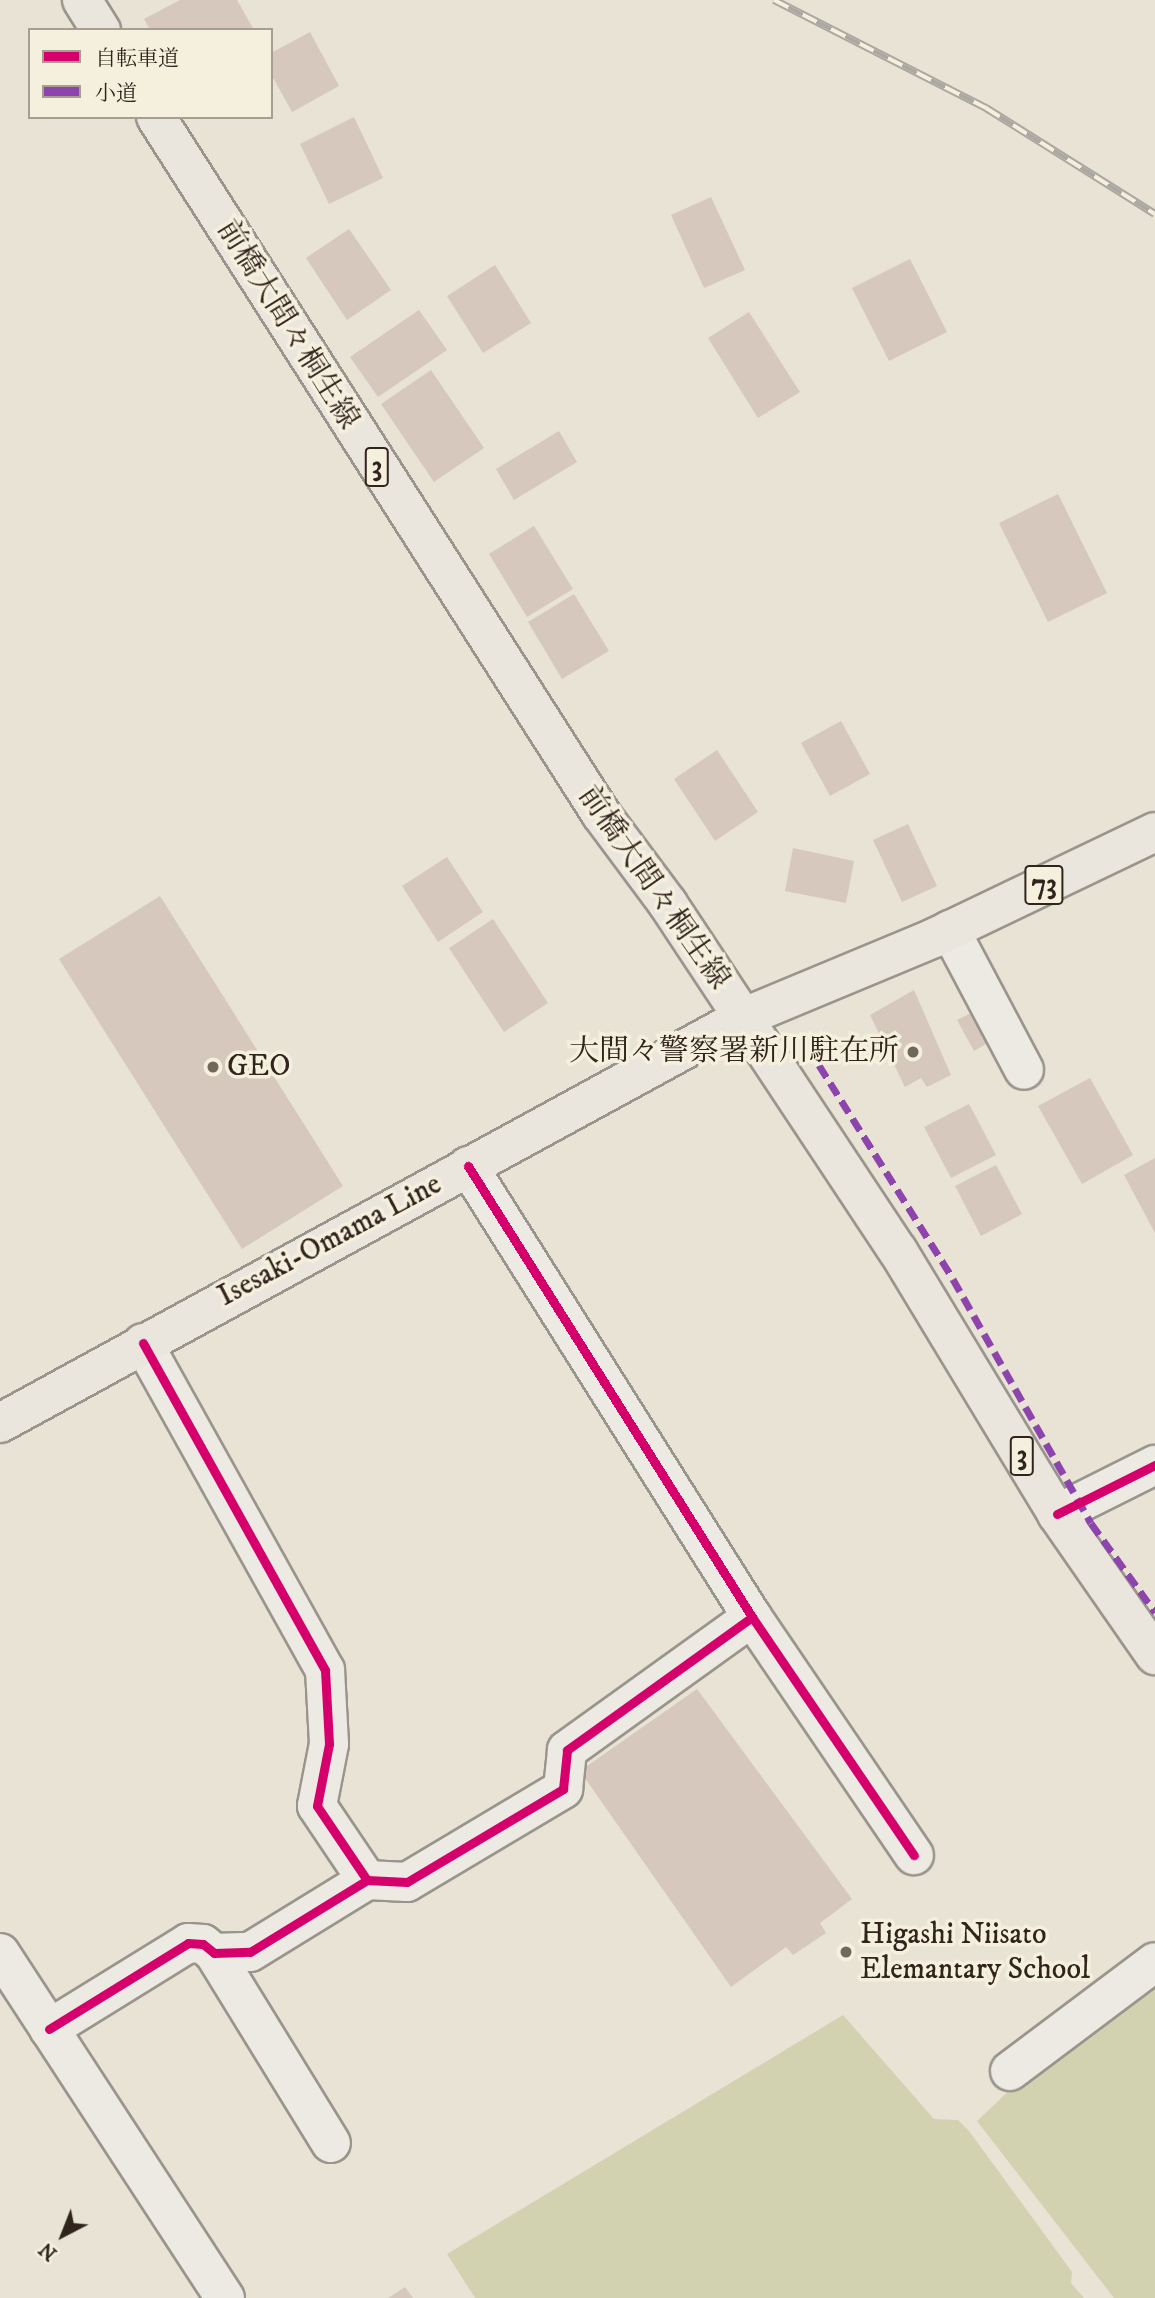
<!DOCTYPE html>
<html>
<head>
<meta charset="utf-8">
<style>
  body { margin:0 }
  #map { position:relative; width:1155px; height:2298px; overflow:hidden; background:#e8e3d5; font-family:"IM FELL DW Pica","Noto Serif JP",serif }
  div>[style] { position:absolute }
  .green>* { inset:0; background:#d2d2b1 }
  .building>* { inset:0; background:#d6c8bc }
  .roads { filter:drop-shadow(2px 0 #99958c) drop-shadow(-2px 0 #99958c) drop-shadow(0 2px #99958c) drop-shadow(0 -2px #99958c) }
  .minor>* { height:38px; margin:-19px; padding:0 19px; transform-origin:19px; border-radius:19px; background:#edeae3 }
  .major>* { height:38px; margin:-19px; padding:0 19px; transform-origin:19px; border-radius:19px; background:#eae6de }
  .rail>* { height:8px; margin-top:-4px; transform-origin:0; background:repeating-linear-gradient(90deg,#f5efde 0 16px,#aba8a1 0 32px); box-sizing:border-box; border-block:2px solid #aba8a1 }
  .quiet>* { height:7px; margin-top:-3.5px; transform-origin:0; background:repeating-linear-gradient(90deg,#8e44ad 0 14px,transparent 0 21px) }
  .cycleway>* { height:9px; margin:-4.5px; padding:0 4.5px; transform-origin:4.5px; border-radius:4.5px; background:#d6006c }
  .dots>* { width:19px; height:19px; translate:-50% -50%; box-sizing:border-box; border:4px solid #f5efde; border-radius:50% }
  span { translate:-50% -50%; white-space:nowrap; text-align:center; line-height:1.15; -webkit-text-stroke:7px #f5efde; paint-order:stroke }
  .shield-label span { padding:2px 5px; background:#f5efde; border:2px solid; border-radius:5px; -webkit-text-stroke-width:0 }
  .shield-label { font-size:28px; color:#31241d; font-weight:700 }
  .street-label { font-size:30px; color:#31241d }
  .poi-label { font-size:30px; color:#31241d }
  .right { translate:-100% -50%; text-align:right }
  .left { translate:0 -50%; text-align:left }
  .legend { position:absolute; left:28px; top:28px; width:245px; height:91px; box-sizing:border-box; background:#f5efde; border:2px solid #a79e91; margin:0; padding:9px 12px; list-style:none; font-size:21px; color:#31241d }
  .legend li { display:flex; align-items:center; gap:14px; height:35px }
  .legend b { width:35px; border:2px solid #a79e91 }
  .north { position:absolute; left:28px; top:2200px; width:70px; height:70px; -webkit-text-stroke:5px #f5efde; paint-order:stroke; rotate:222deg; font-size:19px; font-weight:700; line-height:28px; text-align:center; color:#31241d }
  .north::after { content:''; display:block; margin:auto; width:24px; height:32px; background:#31241d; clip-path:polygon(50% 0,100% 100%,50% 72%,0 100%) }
</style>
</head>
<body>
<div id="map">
  <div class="green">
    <i style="clip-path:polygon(1155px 1987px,1155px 2298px,1114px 2298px,977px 2121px,1015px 2085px)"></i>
    <i style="clip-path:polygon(843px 2015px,934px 2119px,958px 2120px,969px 2131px,1072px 2272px,1071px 2283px,1084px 2298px,475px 2298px,447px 2254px)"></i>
  </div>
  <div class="building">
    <i style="clip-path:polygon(180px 0,237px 0,254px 30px,150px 30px,144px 19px)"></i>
    <i style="clip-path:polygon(310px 32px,339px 86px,292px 112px,271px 74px,271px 53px)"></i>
    <i style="clip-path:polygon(354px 117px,383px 178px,329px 204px,300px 144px)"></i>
    <i style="clip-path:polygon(711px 197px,745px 270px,704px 288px,671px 215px)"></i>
    <i style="clip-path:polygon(349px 229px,391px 290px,347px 320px,306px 258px)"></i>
    <i style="clip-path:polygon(910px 259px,947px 332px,889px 361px,852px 288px)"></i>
    <i style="clip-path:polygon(495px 265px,531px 323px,483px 353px,447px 296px)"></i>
    <i style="clip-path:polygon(419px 310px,447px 350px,378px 397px,350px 357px)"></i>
    <i style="clip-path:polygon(749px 312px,800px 392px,758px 418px,708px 338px)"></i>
    <i style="clip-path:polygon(431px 370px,484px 448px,434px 482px,381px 404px)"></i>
    <i style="clip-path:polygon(559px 431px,577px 462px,514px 500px,496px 469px)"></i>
    <i style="clip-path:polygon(1058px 494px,1107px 593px,1048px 622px,999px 523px)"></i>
    <i style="clip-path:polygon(534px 526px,573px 589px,527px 617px,489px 554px)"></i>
    <i style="clip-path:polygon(574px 594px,609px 651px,562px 679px,528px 622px)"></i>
    <i style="clip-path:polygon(841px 721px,870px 774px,830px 796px,801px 743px)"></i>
    <i style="clip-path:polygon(717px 750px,758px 812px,715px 841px,674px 779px)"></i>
    <i style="clip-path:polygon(908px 824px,937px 886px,902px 902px,873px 840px)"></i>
    <i style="clip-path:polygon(793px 848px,854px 861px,846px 903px,785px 891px)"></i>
    <i style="clip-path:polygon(447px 857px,483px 912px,438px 942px,402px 886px)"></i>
    <i style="clip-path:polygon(160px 896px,343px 1186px,242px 1249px,59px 959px)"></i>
    <i style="clip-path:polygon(493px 919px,548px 1003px,504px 1032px,449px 948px)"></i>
    <i style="clip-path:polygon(914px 990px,951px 1075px,927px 1087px,921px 1078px,905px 1087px,870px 1015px)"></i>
    <i style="clip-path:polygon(975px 1011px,991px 1041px,974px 1051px,957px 1020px)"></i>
    <i style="clip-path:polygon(1090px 1078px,1133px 1155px,1082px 1184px,1038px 1106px)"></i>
    <i style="clip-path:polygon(969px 1104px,996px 1155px,951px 1178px,924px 1127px)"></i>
    <i style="clip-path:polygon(1155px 1158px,1155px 1233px,1124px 1175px)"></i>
    <i style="clip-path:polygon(996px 1165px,1022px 1214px,981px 1236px,955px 1186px)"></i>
    <i style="clip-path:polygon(697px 1689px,852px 1899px,820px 1923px,826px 1933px,793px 1955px,786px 1947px,731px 1987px,580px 1771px)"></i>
    <i style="clip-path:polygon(405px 2287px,413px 2298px,388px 2298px)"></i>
  </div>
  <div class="roads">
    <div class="minor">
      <i style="left:950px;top:930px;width:158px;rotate:62.1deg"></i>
      <i style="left:468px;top:1166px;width:533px;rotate:57.8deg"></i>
      <i style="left:752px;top:1617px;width:288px;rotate:55.8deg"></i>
      <i style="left:143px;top:1343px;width:374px;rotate:60.9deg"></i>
      <i style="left:325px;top:1670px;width:74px;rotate:86.9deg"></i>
      <i style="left:329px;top:1744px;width:63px;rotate:101deg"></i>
      <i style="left:317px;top:1806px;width:89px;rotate:56deg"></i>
      <i style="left:1057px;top:1514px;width:110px;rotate:-26.6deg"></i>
      <i style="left:0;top:1953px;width:412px;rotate:56.9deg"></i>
      <i style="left:214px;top:1953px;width:223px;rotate:58.4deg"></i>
      <i style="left:49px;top:2029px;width:163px;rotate:-31.7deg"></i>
      <i style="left:188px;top:1943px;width:15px;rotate:4deg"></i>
      <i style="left:203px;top:1944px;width:14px;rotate:39deg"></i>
      <i style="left:214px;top:1953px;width:36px;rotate:-2deg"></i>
      <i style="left:250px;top:1952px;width:137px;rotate:-31.6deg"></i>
      <i style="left:367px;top:1880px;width:40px;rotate:2.9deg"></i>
      <i style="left:407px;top:1882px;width:182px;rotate:-30.8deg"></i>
      <i style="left:563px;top:1789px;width:39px;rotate:-84deg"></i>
      <i style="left:567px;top:1750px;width:228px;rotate:-35.7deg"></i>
      <i style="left:1010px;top:2071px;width:181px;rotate:-36.9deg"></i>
    </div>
    <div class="major">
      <i style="left:82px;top:0;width:36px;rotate:58deg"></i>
      <i style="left:156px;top:117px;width:827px;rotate:57.44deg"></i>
      <i style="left:601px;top:814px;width:112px;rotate:53.3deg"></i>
      <i style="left:668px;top:904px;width:416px;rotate:56.5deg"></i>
      <i style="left:898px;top:1251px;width:307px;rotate:58.8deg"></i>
      <i style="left:1057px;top:1514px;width:172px;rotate:55.2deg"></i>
      <i style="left:0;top:1423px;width:845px;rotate:-28.63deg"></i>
      <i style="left:742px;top:1018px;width:208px;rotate:-22.6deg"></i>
      <i style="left:934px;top:938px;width:245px;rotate:-25.6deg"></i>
    </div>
  </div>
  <div class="rail">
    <i style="left:774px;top:0;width:238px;rotate:27deg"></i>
    <i style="left:986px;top:108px;width:199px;rotate:32.1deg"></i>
  </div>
  <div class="quiet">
    <i style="left:819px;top:1065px;width:252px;rotate:57.9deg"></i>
    <i style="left:953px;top:1279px;width:280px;rotate:60.5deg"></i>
    <i style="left:1091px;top:1523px;width:110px;rotate:54.3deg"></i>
  </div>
  <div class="cycleway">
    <i style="left:468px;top:1166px;width:533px;rotate:57.8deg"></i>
    <i style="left:752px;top:1617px;width:288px;rotate:55.8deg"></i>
    <i style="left:143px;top:1343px;width:374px;rotate:60.9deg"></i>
    <i style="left:325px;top:1670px;width:74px;rotate:86.9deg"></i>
    <i style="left:329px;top:1744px;width:63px;rotate:101deg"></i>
    <i style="left:317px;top:1806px;width:89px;rotate:56deg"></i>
    <i style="left:1057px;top:1514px;width:110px;rotate:-26.6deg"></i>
    <i style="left:49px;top:2029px;width:163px;rotate:-31.7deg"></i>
    <i style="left:188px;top:1943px;width:15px;rotate:4deg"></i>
    <i style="left:203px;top:1944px;width:14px;rotate:39deg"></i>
    <i style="left:214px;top:1953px;width:36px;rotate:-2deg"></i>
    <i style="left:250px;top:1952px;width:137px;rotate:-31.6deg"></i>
    <i style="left:367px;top:1880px;width:40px;rotate:2.9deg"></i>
    <i style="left:407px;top:1882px;width:182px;rotate:-30.8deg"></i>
    <i style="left:563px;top:1789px;width:39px;rotate:-84deg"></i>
    <i style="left:567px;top:1750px;width:228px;rotate:-35.7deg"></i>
  </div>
  <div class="dots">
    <i style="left:913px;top:1052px;background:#71675d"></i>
    <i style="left:213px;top:1067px;background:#71675d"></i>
    <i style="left:846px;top:1952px;background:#71675d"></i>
  </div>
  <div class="shield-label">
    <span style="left:377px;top:467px">3</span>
    <span style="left:1044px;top:885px">73</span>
    <span style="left:1022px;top:1456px">3</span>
  </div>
  <div class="street-label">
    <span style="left:287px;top:325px;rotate:58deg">前橋大間々桐生線</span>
    <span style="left:653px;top:888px;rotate:55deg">前橋大間々桐生線</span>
    <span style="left:330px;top:1241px;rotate:-28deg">Isesaki-Omama Line</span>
  </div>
  <div class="poi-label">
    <span class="right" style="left:899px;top:1052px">大間々警察署新川駐在所</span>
    <span class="left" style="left:227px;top:1067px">GEO</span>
    <span class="left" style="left:860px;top:1952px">Higashi Niisato<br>Elemantary School</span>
  </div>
  <ul class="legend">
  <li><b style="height:9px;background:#d6006c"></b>自転車道</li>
  <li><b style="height:9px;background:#8e44ad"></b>小道</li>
  </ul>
  <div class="north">N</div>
</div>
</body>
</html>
